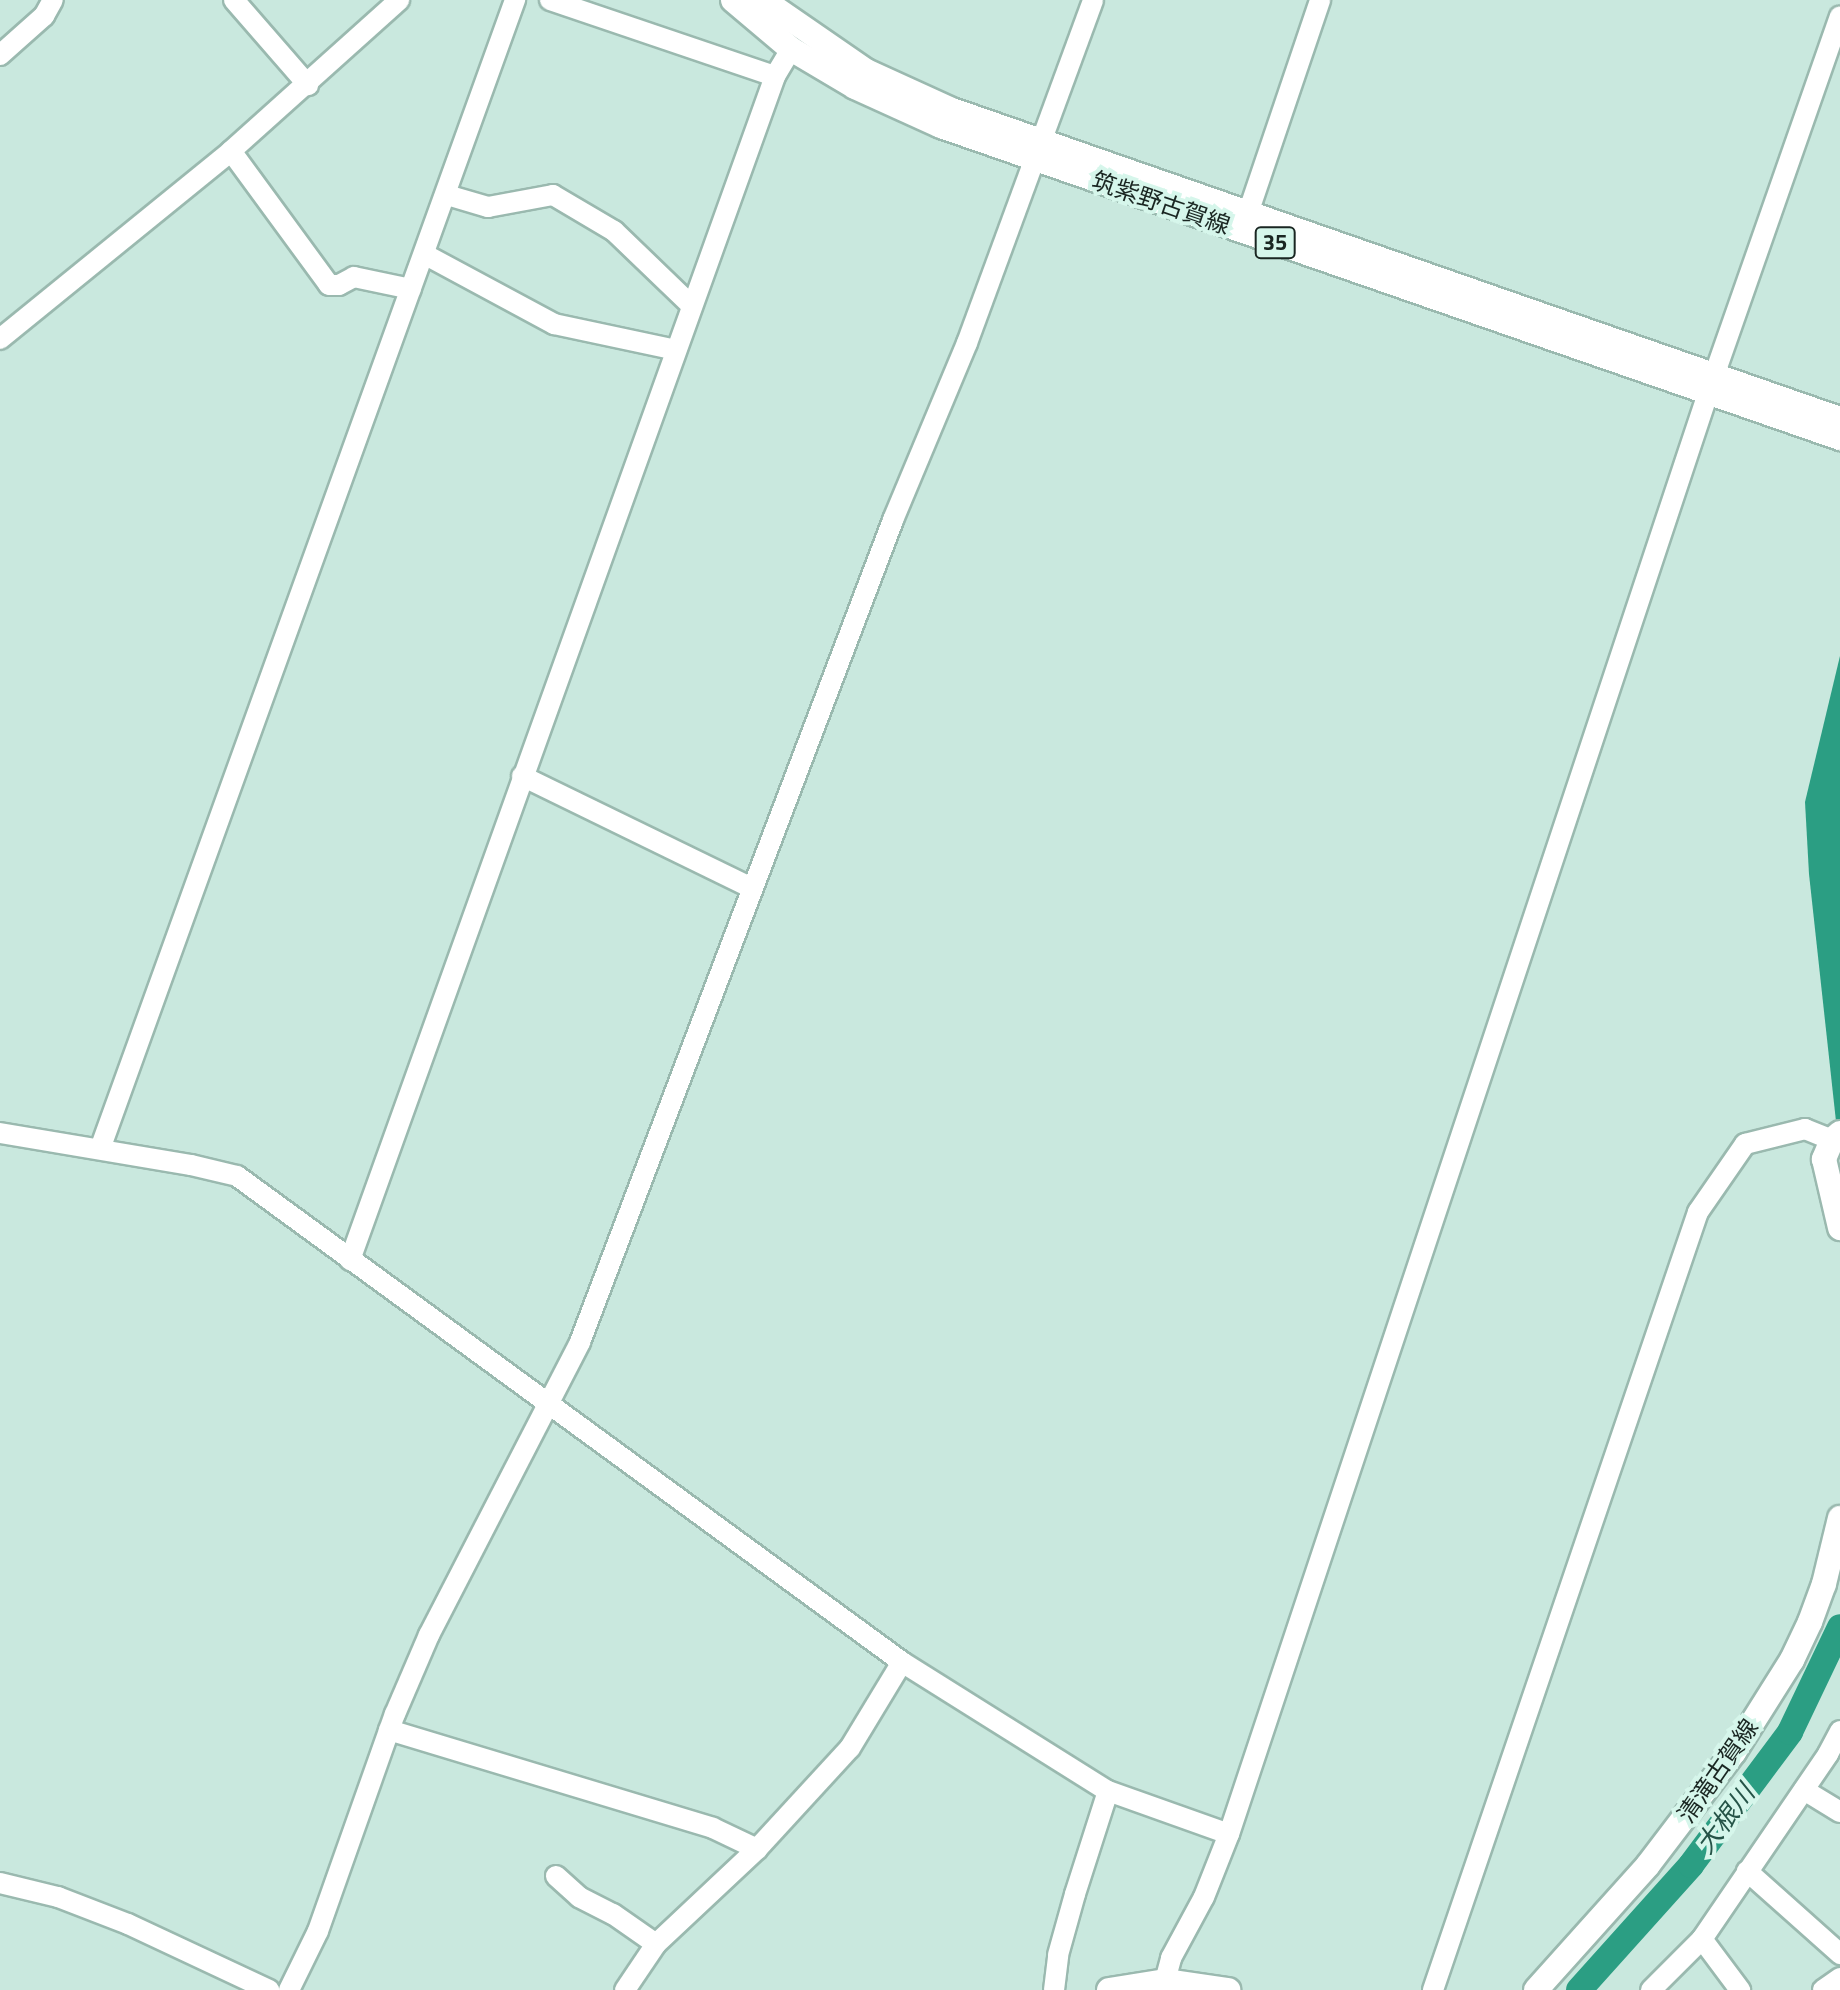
<!DOCTYPE html>
<html>
<head>
<meta charset="utf-8">
<style>
  body { margin:0 }
  #map { position:relative; width:1840px; height:1990px; overflow:hidden; background:#c9e8de; font-family:"Titillium Web","Noto Sans JP",sans-serif }
  div>[style] { position:absolute }
  .water>* { inset:0; background:#2b9e83 }
  .river>* { height:26px; margin:-13px; padding:0 13px; transform-origin:13px; border-radius:13px; background:#2b9e83 }
  .roads { filter:drop-shadow(2px 0 #9ab9af) drop-shadow(-2px 0 #9ab9af) drop-shadow(0 2px #9ab9af) drop-shadow(0 -2px #9ab9af) }
  .minor>* { height:20px; margin:-10px; padding:0 10px; transform-origin:10px; border-radius:10px; background:#fff }
  .major>* { height:24px; margin:-12px; padding:0 12px; transform-origin:12px; border-radius:12px; background:#fff }
  span { translate:-50% -50%; white-space:nowrap; text-align:center; line-height:1.15; -webkit-text-stroke:8px #d6f6eb; paint-order:stroke }
  .shield-label span { padding:2px 6px; background:#d6f6eb; border:2px solid; border-radius:6px; -webkit-text-stroke-width:0 }
  .shield-label { font-size:22px; color:#1a2622; font-weight:700 }
  .street-label { font-size:24px; color:#1a2622 }
  .water-label { font-size:26px; color:#265448; font-style:italic }
</style>
</head>
<body>
<div id="map">
  <div class="water">
    <i style="clip-path:polygon(1840px 656px,1840px 1158px,1809px 874px,1805px 802px)"></i>
  </div>
  <div class="river">
    <i style="left:1579px;top:1990px;width:168px;rotate:-48.1deg"></i>
    <i style="left:1691px;top:1865px;width:166px;rotate:-53.3deg"></i>
    <i style="left:1790px;top:1732px;width:116px;rotate:-64.5deg"></i>
  </div>
  <div class="roads">
    <div class="minor">
      <i style="left:234px;top:0;width:113px;rotate:49deg"></i>
      <i style="left:550px;top:0;width:237px;rotate:18.7deg"></i>
      <i style="left:0;top:55px;width:59px;rotate:-41.6deg"></i>
      <i style="left:44px;top:16px;width:18px;rotate:-61deg"></i>
      <i style="left:231px;top:151px;width:166px;rotate:53.8deg"></i>
      <i style="left:329px;top:285px;width:10px"></i>
      <i style="left:339px;top:285px;width:17px;rotate:-28deg"></i>
      <i style="left:354px;top:277px;width:58px;rotate:11.9deg"></i>
      <i style="left:447px;top:195px;width:43px;rotate:16.3deg"></i>
      <i style="left:488px;top:207px;width:66px;rotate:-10.5deg"></i>
      <i style="left:553px;top:195px;width:71px;rotate:30.5deg"></i>
      <i style="left:614px;top:231px;width:108px;rotate:43.9deg"></i>
      <i style="left:1243px;top:228px;width:241px;rotate:-71.3deg"></i>
      <i style="left:424px;top:254px;width:148px;rotate:28.3deg"></i>
      <i style="left:554px;top:324px;width:125px;rotate:12deg"></i>
      <i style="left:0;top:339px;width:298px;rotate:-39.1deg"></i>
      <i style="left:231px;top:151px;width:226px;rotate:-41.9deg"></i>
      <i style="left:522px;top:776px;width:256px;rotate:26deg"></i>
      <i style="left:0;top:1133px;width:194px;rotate:9.5deg"></i>
      <i style="left:191px;top:1165px;width:47px;rotate:13.4deg"></i>
      <i style="left:237px;top:1176px;width:824px;rotate:36.16deg"></i>
      <i style="left:902px;top:1662px;width:243px;rotate:32.1deg"></i>
      <i style="left:1108px;top:1791px;width:128px;rotate:19.6deg"></i>
      <i style="left:100px;top:1149px;width:1222px;rotate:-70.14deg"></i>
      <i style="left:350px;top:1260px;width:1258px;rotate:-70.25deg"></i>
      <i style="left:775px;top:76px;width:31px;rotate:-59deg"></i>
      <i style="left:389px;top:1730px;width:338px;rotate:16.8deg"></i>
      <i style="left:713px;top:1828px;width:49px;rotate:25.5deg"></i>
      <i style="left:1804px;top:1790px;width:42px;rotate:31.4deg"></i>
      <i style="left:1747px;top:1871px;width:125px;rotate:41.7deg"></i>
      <i style="left:556px;top:1876px;width:31px;rotate:42deg"></i>
      <i style="left:579px;top:1897px;width:38px;rotate:27deg"></i>
      <i style="left:613px;top:1914px;width:52px;rotate:34.9deg"></i>
      <i style="left:0;top:1883px;width:60px;rotate:13.6deg"></i>
      <i style="left:58px;top:1897px;width:75px;rotate:21.1deg"></i>
      <i style="left:128px;top:1924px;width:156px;rotate:25.1deg"></i>
      <i style="left:1702px;top:1939px;width:64px;rotate:53.3deg"></i>
      <i style="left:1165px;top:1981px;width:24px;rotate:-75deg"></i>
      <i style="left:1171px;top:1958px;width:69px;rotate:-61.6deg"></i>
      <i style="left:1204px;top:1897px;width:68px;rotate:-68.4deg"></i>
      <i style="left:1229px;top:1834px;width:1519px;rotate:-71.61deg"></i>
      <i style="left:1708px;top:393px;width:399px;rotate:-70.7deg"></i>
      <i style="left:289px;top:1990px;width:66px;rotate:-63.8deg"></i>
      <i style="left:318px;top:1931px;width:230px;rotate:-70.5deg"></i>
      <i style="left:395px;top:1714px;width:86px;rotate:-66.7deg"></i>
      <i style="left:429px;top:1635px;width:330px;rotate:-62.7deg"></i>
      <i style="left:580px;top:1342px;width:880px;rotate:-69.15deg"></i>
      <i style="left:893px;top:520px;width:192px;rotate:-67.3deg"></i>
      <i style="left:967px;top:343px;width:365px;rotate:-69.8deg"></i>
      <i style="left:625px;top:1990px;width:55px;rotate:-56deg"></i>
      <i style="left:656px;top:1944px;width:139px;rotate:-43.2deg"></i>
      <i style="left:757px;top:1849px;width:137px;rotate:-47.4deg"></i>
      <i style="left:850px;top:1748px;width:100px;rotate:-58.8deg"></i>
      <i style="left:1054px;top:1990px;width:35px;rotate:-83deg"></i>
      <i style="left:1058px;top:1955px;width:63px;rotate:-74.4deg"></i>
      <i style="left:1075px;top:1894px;width:108px;rotate:-72.2deg"></i>
      <i style="left:1433px;top:1990px;width:822px;rotate:-71.19deg"></i>
      <i style="left:1698px;top:1212px;width:83px;rotate:-55.3deg"></i>
      <i style="left:1745px;top:1144px;width:62px;rotate:-14deg"></i>
      <i style="left:1805px;top:1129px;width:29px;rotate:22deg"></i>
      <i style="left:1651px;top:1990px;width:72px;rotate:-45deg"></i>
      <i style="left:1702px;top:1939px;width:224px;rotate:-55.7deg"></i>
      <i style="left:1828px;top:1754px;width:26px;rotate:-62deg"></i>
      <i style="left:1823px;top:1990px;width:21px;rotate:-35deg"></i>
    </div>
    <div class="major">
      <i style="left:733px;top:0;width:76px;rotate:40.2deg"></i>
      <i style="left:791px;top:49px;width:74px;rotate:30.7deg"></i>
      <i style="left:855px;top:87px;width:94px;rotate:24.4deg"></i>
      <i style="left:941px;top:126px;width:952px;rotate:19.14deg"></i>
      <i style="left:763px;top:0;width:125px;rotate:34.6deg"></i>
      <i style="left:866px;top:71px;width:94px;rotate:24.4deg"></i>
      <i style="left:952px;top:110px;width:940px;rotate:19.19deg"></i>
      <i style="left:1840px;top:1133px;width:11px;rotate:139deg"></i>
      <i style="left:1832px;top:1140px;width:21px;rotate:113deg"></i>
      <i style="left:1824px;top:1159px;width:71px;rotate:76.9deg"></i>
      <i style="left:1109px;top:1990px;width:57px;rotate:-9.1deg"></i>
      <i style="left:1165px;top:1981px;width:64px;rotate:8.1deg"></i>
      <i style="left:1536px;top:1990px;width:168px;rotate:-48.1deg"></i>
      <i style="left:1648px;top:1865px;width:142px;rotate:-52.7deg"></i>
      <i style="left:1734px;top:1752px;width:109px;rotate:-57.8deg"></i>
      <i style="left:1792px;top:1660px;width:42px;rotate:-64.7deg"></i>
      <i style="left:1810px;top:1622px;width:40px;rotate:-69.8deg"></i>
      <i style="left:1824px;top:1584px;width:68px;rotate:-76.4deg"></i>
    </div>
  </div>
  <div class="shield-label">
    <span style="left:1275px;top:243px">35</span>
  </div>
  <div class="street-label">
    <span style="left:1161px;top:203px;rotate:19deg">筑紫野古賀線</span>
    <span style="left:1718px;top:1771px;rotate:-55deg">清滝古賀線</span>
  </div>
  <div class="water-label">
    <span style="left:1725px;top:1819px;rotate:-53deg">大根川</span>
  </div>
</div>
</body>
</html>
